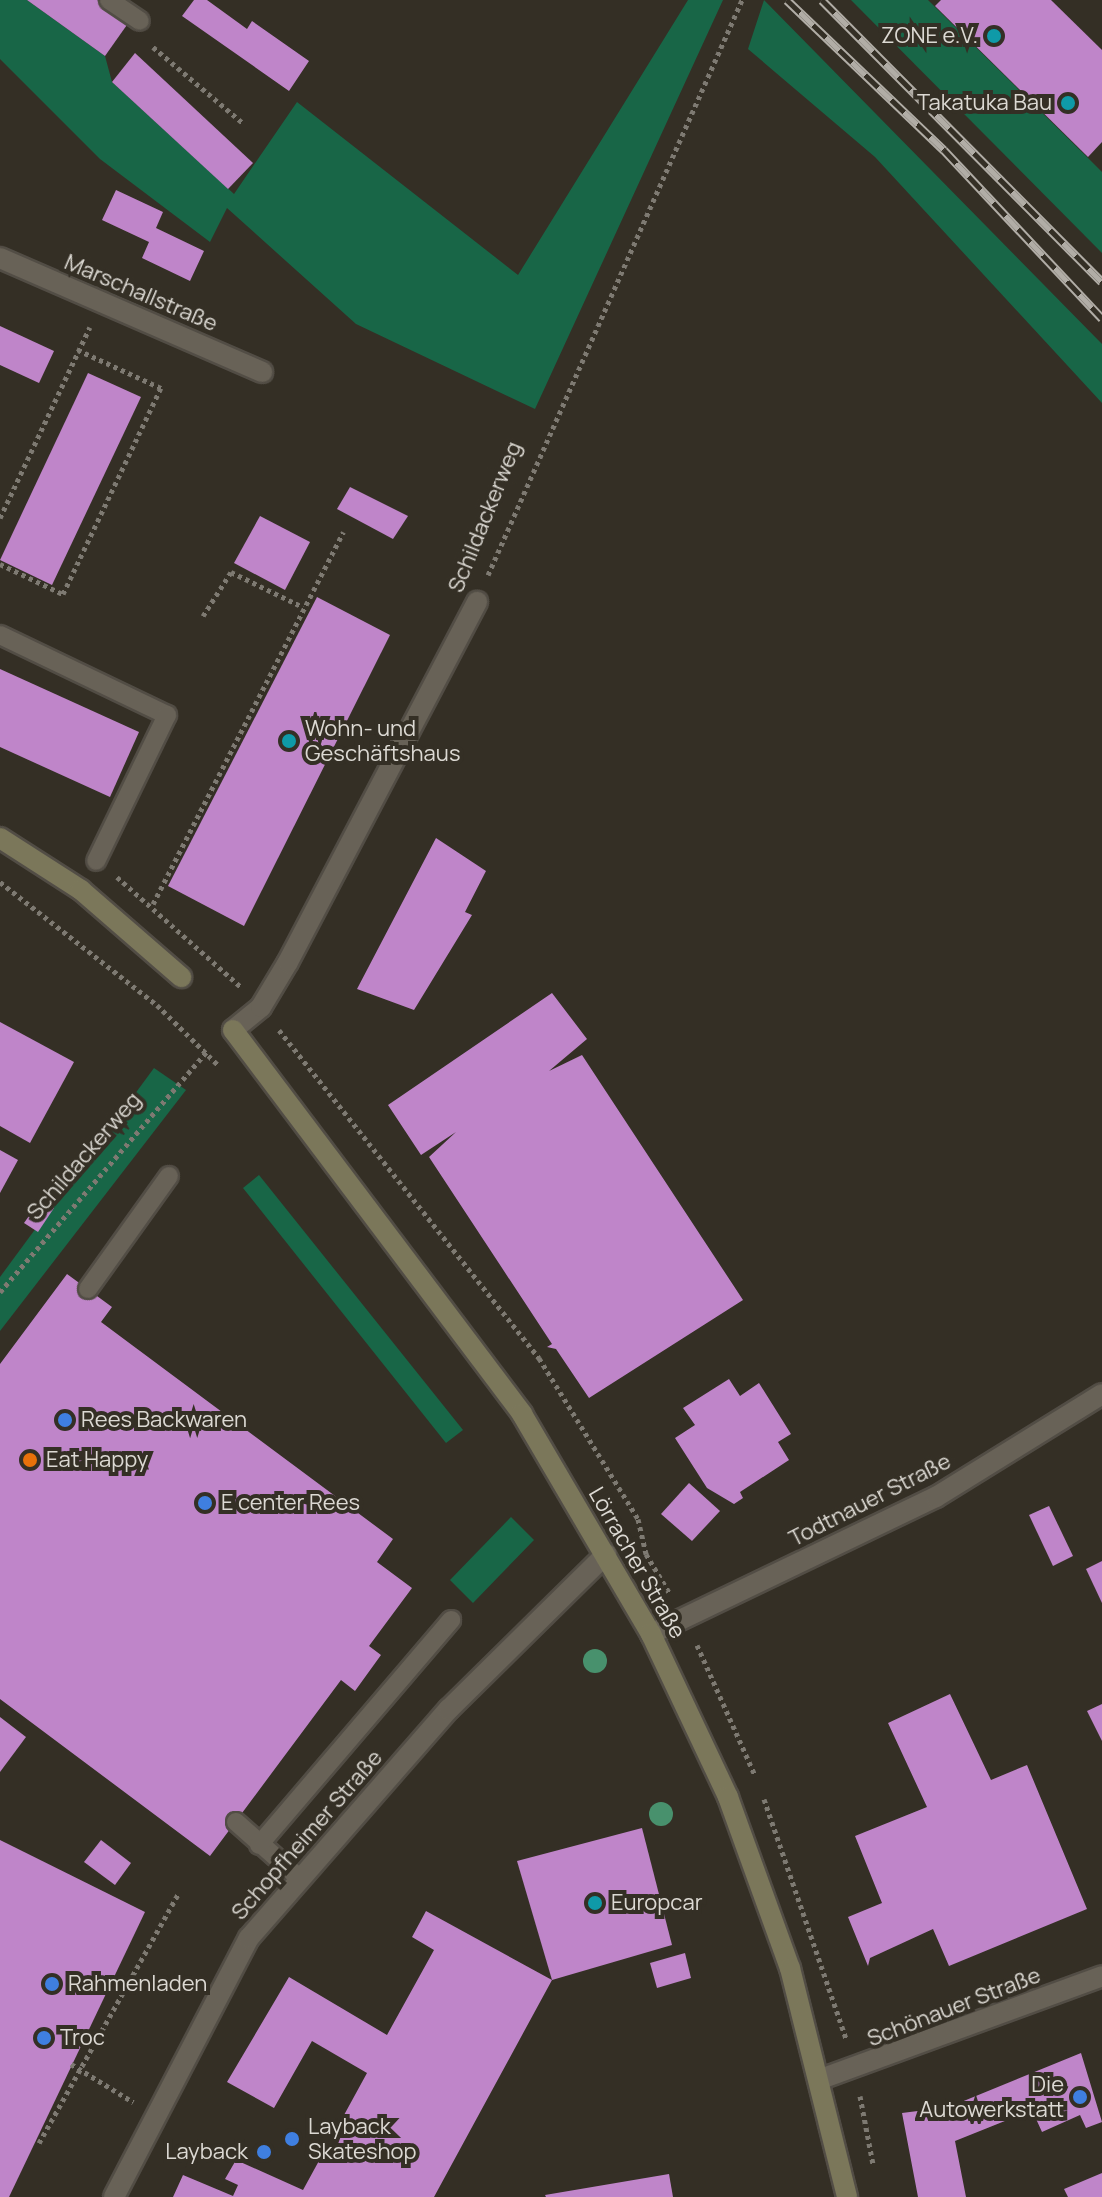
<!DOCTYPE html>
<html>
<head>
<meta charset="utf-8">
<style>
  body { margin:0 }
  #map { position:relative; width:1102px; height:2197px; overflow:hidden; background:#342f25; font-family:Manrope,sans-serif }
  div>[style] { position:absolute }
  .green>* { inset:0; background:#186647 }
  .building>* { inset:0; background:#bf85c9 }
  .path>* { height:5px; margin-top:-2.5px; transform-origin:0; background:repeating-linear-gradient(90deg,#7e7a72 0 4px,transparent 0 8px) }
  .roads { filter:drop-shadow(2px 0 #524d45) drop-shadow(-2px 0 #524d45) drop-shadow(0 2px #524d45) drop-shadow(0 -2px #524d45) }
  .lane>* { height:18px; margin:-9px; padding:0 9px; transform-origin:9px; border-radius:9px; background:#686257 }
  .street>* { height:20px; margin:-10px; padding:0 10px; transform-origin:10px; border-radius:10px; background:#686257 }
  .secondary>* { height:20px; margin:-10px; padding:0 10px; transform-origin:10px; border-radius:10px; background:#7b775a }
  .rail>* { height:9px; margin-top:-4.5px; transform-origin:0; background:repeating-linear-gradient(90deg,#342f25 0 18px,#b1ada6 0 36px); box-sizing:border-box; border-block:2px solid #b1ada6 }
  .trees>* { width:24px; height:24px; margin:-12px; border-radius:50%; background:#48916d }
  .dots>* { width:22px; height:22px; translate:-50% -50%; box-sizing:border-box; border:4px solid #342f25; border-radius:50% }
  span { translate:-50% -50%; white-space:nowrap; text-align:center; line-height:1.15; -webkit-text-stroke:8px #342f25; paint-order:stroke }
  .poi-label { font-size:22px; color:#dcd9d3 }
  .right { translate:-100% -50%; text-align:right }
  .left { translate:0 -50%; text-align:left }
  .street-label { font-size:22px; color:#dcd9d3 }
</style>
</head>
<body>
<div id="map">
  <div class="green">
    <i style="clip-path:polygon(0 0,27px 0,105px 56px,112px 82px,234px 194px,297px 102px,518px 275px,688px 0,723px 0,535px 409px,356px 324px,227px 208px,210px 242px,100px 159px,0 59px)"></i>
    <i style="clip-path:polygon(764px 0,1102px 344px,1102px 403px,875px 157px,748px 49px)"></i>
    <i style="clip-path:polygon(851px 0,928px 0,1087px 157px,1102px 172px,1102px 253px)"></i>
    <i style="clip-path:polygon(154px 1068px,186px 1090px,0 1331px,0 1277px)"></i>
    <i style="clip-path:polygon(259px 1175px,463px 1430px,446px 1443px,243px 1188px)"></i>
    <i style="clip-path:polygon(511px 1517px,534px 1540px,473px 1603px,450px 1580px)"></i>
  </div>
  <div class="building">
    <i style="clip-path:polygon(27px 0,97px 0,129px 22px,105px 56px)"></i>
    <i style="clip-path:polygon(194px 0,207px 0,247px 29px,252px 21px,309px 61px,289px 91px,182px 16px)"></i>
    <i style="clip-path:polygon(941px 0,1051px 0,1102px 50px,1102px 142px,1088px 157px,935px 6px)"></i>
    <i style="clip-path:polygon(135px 53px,253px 163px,228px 189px,112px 82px)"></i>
    <i style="clip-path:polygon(116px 190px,163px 212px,156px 228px,204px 251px,190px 281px,142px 258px,149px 242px,102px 220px)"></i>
    <i style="clip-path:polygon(0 326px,54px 351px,39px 383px,0 365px)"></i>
    <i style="clip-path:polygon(88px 373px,141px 397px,52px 585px,0 560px)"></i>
    <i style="clip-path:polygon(350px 487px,408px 516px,393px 539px,337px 509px)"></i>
    <i style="clip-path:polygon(260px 516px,310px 542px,285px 590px,234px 563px)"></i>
    <i style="clip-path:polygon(317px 597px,390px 635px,244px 926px,168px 886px)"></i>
    <i style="clip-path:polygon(0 669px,139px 732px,110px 797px,0 747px)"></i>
    <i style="clip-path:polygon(436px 838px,486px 871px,465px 912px,472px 915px,414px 1010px,357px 989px)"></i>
    <i style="clip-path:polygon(552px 993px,587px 1039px,549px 1071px,582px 1055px,743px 1300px,589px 1398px,556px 1349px,547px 1347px,552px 1344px,429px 1157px,456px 1132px,421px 1155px,388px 1105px)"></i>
    <i style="clip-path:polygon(0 1022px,74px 1062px,30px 1143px,0 1126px)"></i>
    <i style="clip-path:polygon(0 1150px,18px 1160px,0 1193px)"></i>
    <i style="clip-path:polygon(41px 1199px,54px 1208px,38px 1232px,24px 1223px)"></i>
    <i style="clip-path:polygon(67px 1274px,112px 1307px,101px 1322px,393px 1539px,377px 1562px,412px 1588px,369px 1646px,381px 1655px,355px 1691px,341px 1680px,210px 1856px,0 1699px,0 1364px)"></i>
    <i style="clip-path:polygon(729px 1379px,740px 1396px,759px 1383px,791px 1434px,778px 1442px,789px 1460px,740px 1492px,743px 1498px,734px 1504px,707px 1488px,675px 1438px,695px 1425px,683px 1408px)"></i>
    <i style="clip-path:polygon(689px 1483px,720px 1511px,692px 1541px,661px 1514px)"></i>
    <i style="clip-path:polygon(1049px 1506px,1073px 1556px,1053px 1566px,1029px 1515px)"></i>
    <i style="clip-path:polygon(1102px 1561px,1102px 1603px,1086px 1569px)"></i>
    <i style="clip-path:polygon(950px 1694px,991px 1780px,1027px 1765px,1087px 1909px,949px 1966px,933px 1929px,870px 1958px,868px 1966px,848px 1917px,882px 1903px,855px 1836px,927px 1807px,888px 1723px)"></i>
    <i style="clip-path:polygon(1102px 1704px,1102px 1741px,1087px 1711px)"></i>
    <i style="clip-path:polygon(0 1717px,26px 1737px,0 1772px)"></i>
    <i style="clip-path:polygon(642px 1828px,672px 1945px,552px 1980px,517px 1861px)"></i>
    <i style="clip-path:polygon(0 1840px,145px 1912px,9px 2197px,0 2197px)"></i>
    <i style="clip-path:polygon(101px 1840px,131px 1863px,115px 1885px,84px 1862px)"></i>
    <i style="clip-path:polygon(426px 1911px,552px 1980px,434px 2197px,173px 2197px,183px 2175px,233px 2196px,238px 2185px,225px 2179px,236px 2160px,303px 2190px,367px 2073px,312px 2041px,274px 2108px,227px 2082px,289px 1977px,387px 2035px,434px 1950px,412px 1937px)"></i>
    <i style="clip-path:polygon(685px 1953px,691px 1978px,657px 1988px,650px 1963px)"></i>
    <i style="clip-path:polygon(1081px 2053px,1102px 2122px,1086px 2128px,1080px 2115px,1042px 2132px,1032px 2110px,955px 2141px,966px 2197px,918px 2197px,902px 2113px,949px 2107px)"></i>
    <i style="clip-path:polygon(1102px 2173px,1102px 2197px,1068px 2197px,1064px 2189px)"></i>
    <i style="clip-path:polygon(669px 2174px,673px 2197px,546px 2197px,545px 2195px)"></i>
  </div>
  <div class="path">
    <i style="left:153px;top:47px;width:119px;rotate:40.2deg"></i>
    <i style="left:0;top:518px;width:211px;rotate:-64.8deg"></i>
    <i style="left:0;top:564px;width:70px;rotate:25.5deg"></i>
    <i style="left:63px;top:594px;width:228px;rotate:-64.6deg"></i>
    <i style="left:161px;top:388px;width:91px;rotate:-155.4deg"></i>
    <i style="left:488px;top:575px;width:629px;rotate:-66.17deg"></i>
    <i style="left:203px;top:616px;width:52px;rotate:-57.5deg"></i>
    <i style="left:231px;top:572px;width:80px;rotate:25.9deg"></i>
    <i style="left:117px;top:877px;width:166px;rotate:41.6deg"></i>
    <i style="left:0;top:882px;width:199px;rotate:38.1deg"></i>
    <i style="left:157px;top:1005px;width:86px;rotate:44.5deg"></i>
    <i style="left:153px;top:904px;width:418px;rotate:-62.9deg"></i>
    <i style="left:279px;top:1030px;width:419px;rotate:51.6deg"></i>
    <i style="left:539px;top:1358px;width:189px;rotate:58.4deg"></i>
    <i style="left:638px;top:1519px;width:36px;rotate:77deg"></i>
    <i style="left:646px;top:1554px;width:47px;rotate:59deg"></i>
    <i style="left:0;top:1292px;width:319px;rotate:-49.3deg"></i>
    <i style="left:697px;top:1645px;width:142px;rotate:66deg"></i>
    <i style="left:764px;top:1799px;width:254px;rotate:71.1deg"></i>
    <i style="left:71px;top:2064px;width:73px;rotate:31.5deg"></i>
    <i style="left:860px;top:2096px;width:69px;rotate:79.2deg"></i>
    <i style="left:39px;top:2143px;width:285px;rotate:-60.8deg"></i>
  </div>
  <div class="roads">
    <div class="lane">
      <i style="left:109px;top:0;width:37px;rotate:34deg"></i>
      <i style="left:0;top:635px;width:185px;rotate:25.6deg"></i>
      <i style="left:167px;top:715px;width:162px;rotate:115.9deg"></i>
      <i style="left:88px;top:1289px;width:139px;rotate:-54.4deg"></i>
      <i style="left:236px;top:1822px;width:81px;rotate:41.5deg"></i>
      <i style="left:259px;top:1845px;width:296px;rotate:-49.5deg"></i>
    </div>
    <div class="street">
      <i style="left:0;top:258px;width:286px;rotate:23.5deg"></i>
      <i style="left:233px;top:1030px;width:36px;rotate:-39deg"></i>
      <i style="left:261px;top:1007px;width:52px;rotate:-59deg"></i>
      <i style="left:288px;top:962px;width:407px;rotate:-62.3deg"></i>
      <i style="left:651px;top:1634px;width:316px;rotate:-25.7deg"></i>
      <i style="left:936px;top:1497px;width:195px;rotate:-31.8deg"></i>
      <i style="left:821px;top:2079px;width:299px;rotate:-20.1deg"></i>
      <i style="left:114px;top:2197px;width:292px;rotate:-62.5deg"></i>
      <i style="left:249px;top:1938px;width:304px;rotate:-48.9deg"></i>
      <i style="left:449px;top:1709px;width:221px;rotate:-44.6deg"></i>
    </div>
    <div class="secondary">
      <i style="left:0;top:838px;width:96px;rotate:32.7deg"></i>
      <i style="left:81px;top:890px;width:133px;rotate:41deg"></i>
      <i style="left:233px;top:1030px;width:481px;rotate:53deg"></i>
      <i style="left:522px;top:1414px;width:255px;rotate:59.6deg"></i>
      <i style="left:651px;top:1634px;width:180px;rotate:64.7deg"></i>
      <i style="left:728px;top:1797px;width:182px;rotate:70.1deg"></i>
      <i style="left:790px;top:1968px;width:236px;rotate:76deg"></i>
    </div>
  </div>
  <div class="rail">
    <i style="left:787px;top:0;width:217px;rotate:43.7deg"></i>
    <i style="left:944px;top:150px;width:231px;rotate:46.8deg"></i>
    <i style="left:822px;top:0;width:397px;rotate:45.2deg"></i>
  </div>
  <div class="trees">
    <i style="left:595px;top:1661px"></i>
    <i style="left:661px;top:1814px"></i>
  </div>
  <div class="dots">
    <i style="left:994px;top:36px;background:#0f9aa8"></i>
    <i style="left:1068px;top:103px;background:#0f9aa8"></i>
    <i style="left:289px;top:741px;background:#0f9aa8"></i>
    <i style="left:65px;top:1420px;background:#3f7fe0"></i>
    <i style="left:30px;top:1460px;background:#e8710a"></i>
    <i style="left:205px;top:1503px;background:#3f7fe0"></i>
    <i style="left:595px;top:1903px;background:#0f9aa8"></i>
    <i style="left:52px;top:1984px;background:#3f7fe0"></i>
    <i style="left:44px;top:2038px;background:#3f7fe0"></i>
    <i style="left:1080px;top:2097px;background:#3f7fe0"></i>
    <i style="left:292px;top:2139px;background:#3f7fe0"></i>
    <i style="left:264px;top:2152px;background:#3f7fe0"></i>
  </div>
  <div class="poi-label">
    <span class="right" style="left:978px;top:36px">ZONE e.V.</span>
    <span class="right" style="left:1052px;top:103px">Takatuka Bau</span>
    <span class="left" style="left:305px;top:741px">Wohn- und<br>Geschäftshaus</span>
    <span class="left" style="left:81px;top:1420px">Rees Backwaren</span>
    <span class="left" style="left:46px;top:1460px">Eat Happy</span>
    <span class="left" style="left:221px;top:1503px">E center Rees</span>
    <span class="left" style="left:611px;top:1903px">Europcar</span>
    <span class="left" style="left:68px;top:1984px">Rahmenladen</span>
    <span class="left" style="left:60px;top:2038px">Troc</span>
    <span class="right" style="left:1064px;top:2097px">Die<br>Autowerkstatt</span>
    <span class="left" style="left:308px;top:2139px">Layback<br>Skateshop</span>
    <span class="right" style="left:248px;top:2152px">Layback</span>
  </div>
  <div class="street-label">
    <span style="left:141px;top:293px;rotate:23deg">Marschallstraße</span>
    <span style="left:485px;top:517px;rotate:-68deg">Schildackerweg</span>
    <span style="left:84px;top:1156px;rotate:-49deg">Schildackerweg</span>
    <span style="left:870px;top:1500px;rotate:-27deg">Todtnauer Straße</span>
    <span style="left:637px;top:1563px;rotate:60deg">Lörracher Straße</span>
    <span style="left:307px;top:1835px;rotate:-49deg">Schopfheimer Straße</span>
    <span style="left:954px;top:2007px;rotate:-21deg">Schönauer Straße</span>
  </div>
</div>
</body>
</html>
